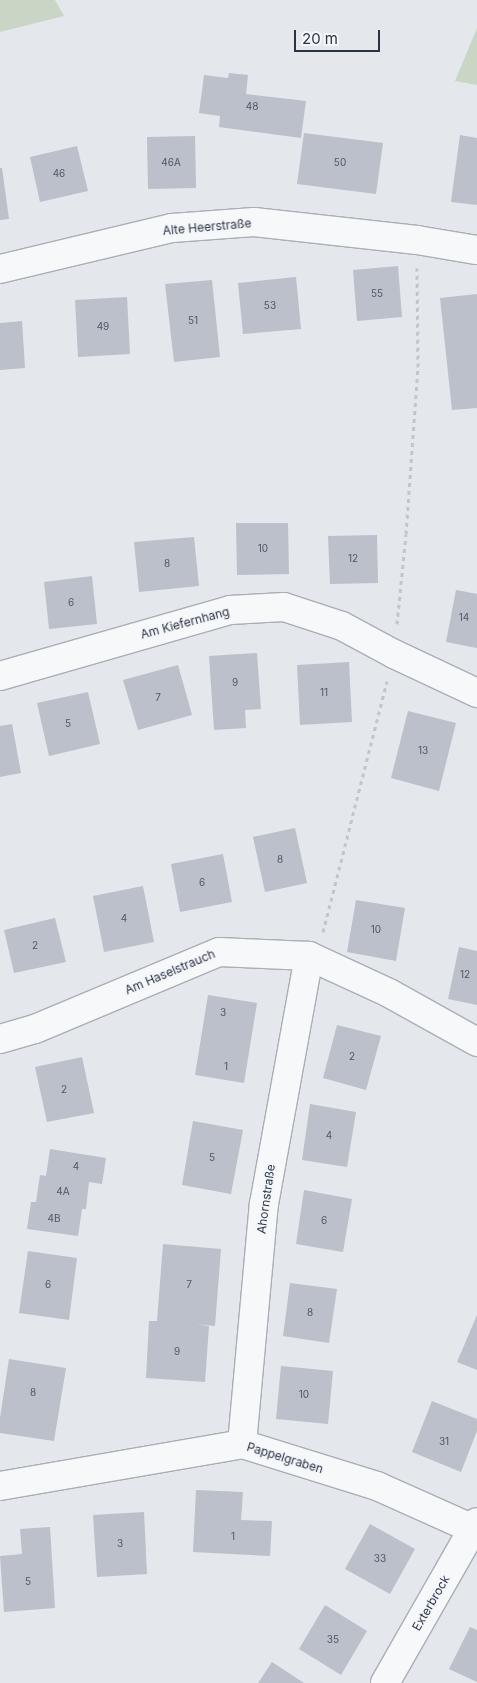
<!DOCTYPE html>
<html>
<head>
<meta charset="utf-8">
<style>
  body { margin:0 }
  #map { position:relative; width:477px; height:1683px; overflow:hidden; background:#e4e7ec; font-family:Inter,sans-serif }
  div>[style] { position:absolute }
  .green>* { inset:0; background:#c9d6c5 }
  .building>* { inset:0; background:#bbc0ca }
  .path>* { height:3px; margin-top:-1.5px; transform-origin:0; background:repeating-linear-gradient(90deg,#c2c5cb 0 4px,transparent 0 8px) }
  .roads { filter:drop-shadow(1px 0 #a9aeb7) drop-shadow(-1px 0 #a9aeb7) drop-shadow(0 1px #a9aeb7) drop-shadow(0 -1px #a9aeb7) }
  .street>* { height:28px; margin:-14px; padding:0 14px; transform-origin:14px; border-radius:14px; background:#f7f8fa }
  span { translate:-50% -50%; white-space:nowrap; text-align:center; line-height:1.15; -webkit-text-stroke:4px #f4f6f9; paint-order:stroke }
  .number-label { font-size:10px; color:#4f5766 }
  .number-label span { -webkit-text-stroke-width:0 }
  .street-label { font-size:12px; color:#2b3445 }
  .scale { position:absolute; left:294px; top:30px; width:86px; height:22px; box-sizing:border-box; border:2px solid #2b3445; border-top:0; padding-left:6px; font-size:15px; line-height:18px; white-space:nowrap; color:#2b3445; -webkit-text-stroke:4px #f4f6f9; paint-order:stroke }
</style>
</head>
<body>
<div id="map">
  <div class="green">
    <i style="clip-path:polygon(0 0,55px 0,64px 16px,0 32px)"></i>
    <i style="clip-path:polygon(477px 28px,477px 85px,455px 81px)"></i>
  </div>
  <div class="building">
    <i style="clip-path:polygon(229px 73px,248px 75px,246px 94px,306px 101px,301px 138px,219px 127px,220px 116px,199px 113px,204px 75px,228px 78px)"></i>
    <i style="clip-path:polygon(304px 133px,383px 143px,376px 194px,297px 184px)"></i>
    <i style="clip-path:polygon(460px 135px,477px 138px,477px 205px,451px 202px)"></i>
    <i style="clip-path:polygon(195px 136px,196px 188px,148px 189px,147px 137px)"></i>
    <i style="clip-path:polygon(77px 146px,88px 191px,40px 202px,30px 157px)"></i>
    <i style="clip-path:polygon(0 168px,2px 168px,9px 219px,0 220px)"></i>
    <i style="clip-path:polygon(398px 266px,402px 317px,357px 321px,353px 270px)"></i>
    <i style="clip-path:polygon(296px 277px,301px 329px,243px 334px,238px 283px)"></i>
    <i style="clip-path:polygon(212px 280px,220px 357px,174px 362px,165px 284px)"></i>
    <i style="clip-path:polygon(477px 294px,477px 408px,452px 410px,440px 298px)"></i>
    <i style="clip-path:polygon(127px 297px,130px 354px,78px 357px,75px 300px)"></i>
    <i style="clip-path:polygon(22px 321px,25px 368px,0 370px,0 323px)"></i>
    <i style="clip-path:polygon(236px 523px,288px 523px,289px 574px,237px 575px)"></i>
    <i style="clip-path:polygon(377px 535px,378px 583px,330px 584px,328px 536px)"></i>
    <i style="clip-path:polygon(194px 537px,199px 586px,139px 592px,134px 542px)"></i>
    <i style="clip-path:polygon(92px 576px,97px 624px,49px 629px,44px 582px)"></i>
    <i style="clip-path:polygon(456px 590px,477px 594px,477px 648px,446px 642px)"></i>
    <i style="clip-path:polygon(257px 653px,261px 709px,245px 710px,246px 728px,214px 730px,209px 656px)"></i>
    <i style="clip-path:polygon(349px 662px,352px 722px,300px 725px,297px 665px)"></i>
    <i style="clip-path:polygon(178px 665px,192px 715px,138px 730px,123px 680px)"></i>
    <i style="clip-path:polygon(88px 692px,100px 744px,49px 756px,37px 703px)"></i>
    <i style="clip-path:polygon(408px 711px,456px 723px,439px 791px,391px 778px)"></i>
    <i style="clip-path:polygon(12px 724px,21px 773px,0 777px,0 726px)"></i>
    <i style="clip-path:polygon(295px 828px,307px 883px,265px 892px,253px 837px)"></i>
    <i style="clip-path:polygon(223px 854px,232px 902px,180px 912px,171px 864px)"></i>
    <i style="clip-path:polygon(143px 886px,154px 942px,104px 952px,93px 896px)"></i>
    <i style="clip-path:polygon(356px 900px,405px 908px,396px 961px,347px 952px)"></i>
    <i style="clip-path:polygon(55px 918px,66px 962px,14px 973px,4px 930px)"></i>
    <i style="clip-path:polygon(459px 947px,477px 951px,477px 1005px,448px 999px)"></i>
    <i style="clip-path:polygon(208px 995px,257px 1003px,244px 1083px,195px 1075px)"></i>
    <i style="clip-path:polygon(337px 1025px,381px 1036px,366px 1090px,323px 1078px)"></i>
    <i style="clip-path:polygon(82px 1057px,94px 1113px,47px 1122px,35px 1067px)"></i>
    <i style="clip-path:polygon(310px 1104px,356px 1112px,347px 1167px,302px 1160px)"></i>
    <i style="clip-path:polygon(193px 1121px,243px 1130px,231px 1194px,182px 1185px)"></i>
    <i style="clip-path:polygon(50px 1149px,106px 1158px,102px 1184px,89px 1182px,86px 1209px,82px 1209px,78px 1236px,27px 1229px,31px 1202px,36px 1202px,40px 1175px,46px 1176px)"></i>
    <i style="clip-path:polygon(304px 1190px,352px 1199px,343px 1252px,296px 1244px)"></i>
    <i style="clip-path:polygon(163px 1244px,221px 1249px,215px 1326px,195px 1324px,209px 1326px,205px 1382px,146px 1378px,149px 1321px,157px 1321px)"></i>
    <i style="clip-path:polygon(28px 1251px,77px 1258px,69px 1320px,19px 1313px)"></i>
    <i style="clip-path:polygon(290px 1283px,337px 1289px,329px 1343px,283px 1336px)"></i>
    <i style="clip-path:polygon(477px 1315px,477px 1370px,457px 1362px)"></i>
    <i style="clip-path:polygon(9px 1359px,66px 1368px,54px 1441px,0 1433px,0 1418px)"></i>
    <i style="clip-path:polygon(281px 1366px,333px 1371px,328px 1424px,276px 1419px)"></i>
    <i style="clip-path:polygon(432px 1401px,477px 1419px,477px 1431px,461px 1472px,412px 1452px)"></i>
    <i style="clip-path:polygon(196px 1490px,243px 1492px,241px 1520px,272px 1521px,270px 1556px,193px 1552px)"></i>
    <i style="clip-path:polygon(144px 1512px,147px 1574px,97px 1577px,93px 1515px)"></i>
    <i style="clip-path:polygon(370px 1524px,415px 1549px,390px 1594px,345px 1569px)"></i>
    <i style="clip-path:polygon(50px 1527px,55px 1608px,4px 1612px,0 1556px,22px 1554px,20px 1529px)"></i>
    <i style="clip-path:polygon(325px 1605px,367px 1631px,341px 1675px,299px 1649px)"></i>
    <i style="clip-path:polygon(470px 1627px,477px 1630px,477px 1682px,449px 1669px)"></i>
    <i style="clip-path:polygon(272px 1662px,304px 1683px,258px 1683px)"></i>
  </div>
  <div class="path">
    <i style="left:397px;top:624px;width:90px;rotate:-84.3deg"></i>
    <i style="left:406px;top:534px;width:167px;rotate:-85.9deg"></i>
    <i style="left:418px;top:367px;width:99px;rotate:-90.6deg"></i>
    <i style="left:323px;top:932px;width:259px;rotate:-75.7deg"></i>
  </div>
  <div class="roads">
    <div class="street">
      <i style="left:0;top:269px;width:177px;rotate:-13.4deg"></i>
      <i style="left:172px;top:228px;width:82px;rotate:-4.2deg"></i>
      <i style="left:254px;top:222px;width:164px;rotate:6.3deg"></i>
      <i style="left:417px;top:240px;width:61px;rotate:9.5deg"></i>
      <i style="left:0;top:676px;width:239px;rotate:-16deg"></i>
      <i style="left:230px;top:610px;width:54px;rotate:-3.2deg"></i>
      <i style="left:284px;top:607px;width:61px;rotate:18.1deg"></i>
      <i style="left:342px;top:626px;width:59px;rotate:28.3deg"></i>
      <i style="left:394px;top:654px;width:92px;rotate:25.2deg"></i>
      <i style="left:0;top:1039px;width:36px;rotate:-16deg"></i>
      <i style="left:35px;top:1029px;width:199px;rotate:-22.7deg"></i>
      <i style="left:219px;top:952px;width:90px;rotate:2.5deg"></i>
      <i style="left:309px;top:956px;width:88px;rotate:24.8deg"></i>
      <i style="left:389px;top:993px;width:101px;rotate:29.1deg"></i>
      <i style="left:242px;top:1444px;width:241px;rotate:-84.8deg"></i>
      <i style="left:264px;top:1204px;width:252px;rotate:-79.7deg"></i>
      <i style="left:0;top:1486px;width:246px;rotate:-9.8deg"></i>
      <i style="left:242px;top:1444px;width:141px;rotate:17.3deg"></i>
      <i style="left:377px;top:1486px;width:105px;rotate:24.1deg"></i>
      <i style="left:385px;top:1683px;width:185px;rotate:-60.3deg"></i>
    </div>
  </div>
  <div class="number-label">
    <span style="left:252px;top:107px">48</span>
    <span style="left:171px;top:163px">46A</span>
    <span style="left:340px;top:163px">50</span>
    <span style="left:59px;top:174px">46</span>
    <span style="left:377px;top:294px">55</span>
    <span style="left:270px;top:306px">53</span>
    <span style="left:193px;top:321px">51</span>
    <span style="left:103px;top:327px">49</span>
    <span style="left:263px;top:549px">10</span>
    <span style="left:353px;top:559px">12</span>
    <span style="left:167px;top:564px">8</span>
    <span style="left:71px;top:603px">6</span>
    <span style="left:464px;top:618px">14</span>
    <span style="left:235px;top:683px">9</span>
    <span style="left:324px;top:693px">11</span>
    <span style="left:158px;top:698px">7</span>
    <span style="left:68px;top:724px">5</span>
    <span style="left:423px;top:751px">13</span>
    <span style="left:280px;top:860px">8</span>
    <span style="left:202px;top:883px">6</span>
    <span style="left:124px;top:919px">4</span>
    <span style="left:376px;top:930px">10</span>
    <span style="left:35px;top:946px">2</span>
    <span style="left:465px;top:975px">12</span>
    <span style="left:223px;top:1013px">3</span>
    <span style="left:352px;top:1057px">2</span>
    <span style="left:226px;top:1067px">1</span>
    <span style="left:64px;top:1090px">2</span>
    <span style="left:329px;top:1136px">4</span>
    <span style="left:212px;top:1158px">5</span>
    <span style="left:76px;top:1167px">4</span>
    <span style="left:63px;top:1192px">4A</span>
    <span style="left:54px;top:1219px">4B</span>
    <span style="left:324px;top:1221px">6</span>
    <span style="left:48px;top:1285px">6</span>
    <span style="left:189px;top:1285px">7</span>
    <span style="left:310px;top:1313px">8</span>
    <span style="left:177px;top:1352px">9</span>
    <span style="left:33px;top:1393px">8</span>
    <span style="left:304px;top:1395px">10</span>
    <span style="left:444px;top:1442px">31</span>
    <span style="left:233px;top:1537px">1</span>
    <span style="left:120px;top:1544px">3</span>
    <span style="left:380px;top:1559px">33</span>
    <span style="left:28px;top:1582px">5</span>
    <span style="left:333px;top:1640px">35</span>
  </div>
  <div class="street-label">
    <span style="left:207px;top:227px;rotate:-5deg">Alte Heerstraße</span>
    <span style="left:185px;top:623px;rotate:-15deg">Am Kiefernhang</span>
    <span style="left:170px;top:972px;rotate:-23deg">Am Haselstrauch</span>
    <span style="left:266px;top:1199px;rotate:-82deg">Ahornstraße</span>
    <span style="left:285px;top:1458px;rotate:17deg">Pappelgraben</span>
    <span style="left:431px;top:1603px;rotate:-60deg">Exterbrock</span>
  </div>
  <div class="scale">20 m</div>
</div>
</body>
</html>
